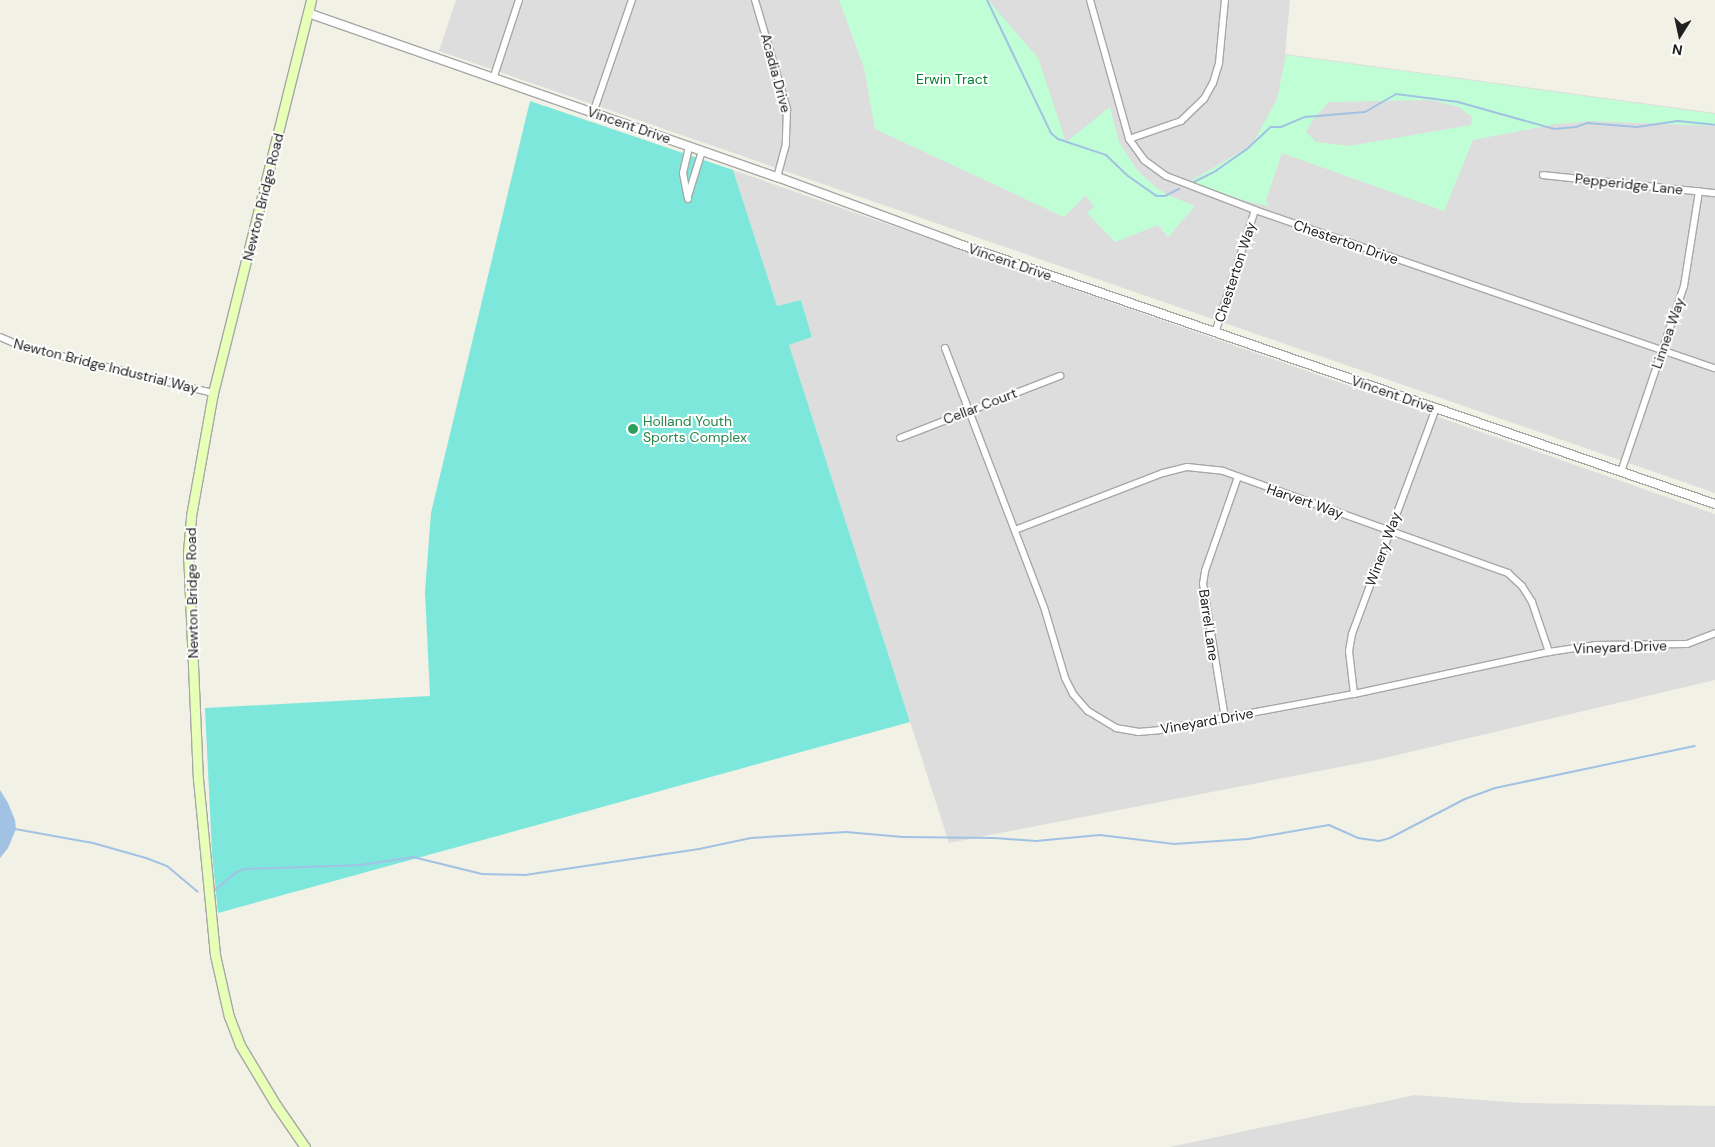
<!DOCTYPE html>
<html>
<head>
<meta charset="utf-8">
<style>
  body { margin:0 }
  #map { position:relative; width:1715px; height:1147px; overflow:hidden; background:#f1f1e6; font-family:"DM Sans",sans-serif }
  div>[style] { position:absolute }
  .residential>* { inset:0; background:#dedddd }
  .park>* { inset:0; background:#c0fed6 }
  .pitch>* { inset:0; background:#7de7dc }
  .water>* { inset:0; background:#a2c2e3 }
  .stream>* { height:2px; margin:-1px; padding:0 1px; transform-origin:1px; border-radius:1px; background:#a2c2e3 }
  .roads { filter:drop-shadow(1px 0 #a7a7a7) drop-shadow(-1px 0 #a7a7a7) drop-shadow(0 1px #a7a7a7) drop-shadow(0 -1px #a7a7a7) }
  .minor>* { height:6px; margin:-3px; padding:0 3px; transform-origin:3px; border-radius:3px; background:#fff }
  .tertiary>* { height:8px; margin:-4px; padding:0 4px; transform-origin:4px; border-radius:4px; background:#fff }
  .secondary>* { height:9px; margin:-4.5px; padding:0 4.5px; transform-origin:4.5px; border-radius:4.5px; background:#e7ffb6 }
  .dots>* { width:14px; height:14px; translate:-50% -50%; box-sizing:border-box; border:2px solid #fff; border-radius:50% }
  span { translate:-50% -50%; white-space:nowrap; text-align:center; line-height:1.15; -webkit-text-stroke:4px #fff; paint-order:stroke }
  .street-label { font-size:14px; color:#202020 }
  .park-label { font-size:14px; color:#028531 }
  .leisure-label { font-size:14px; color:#27864d }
  .left { translate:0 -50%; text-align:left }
  .north { position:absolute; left:1655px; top:10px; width:50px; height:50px; -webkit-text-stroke:4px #fff; paint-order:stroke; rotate:190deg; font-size:14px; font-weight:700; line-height:20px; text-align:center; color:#202020 }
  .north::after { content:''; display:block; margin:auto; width:18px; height:22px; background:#202020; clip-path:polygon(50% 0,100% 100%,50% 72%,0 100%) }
</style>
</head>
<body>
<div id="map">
  <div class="residential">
    <i style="clip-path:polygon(456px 0,1290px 0,1285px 54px,1715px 113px,1715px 493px,439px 51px)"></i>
    <i style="clip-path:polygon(733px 170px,1715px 514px,1715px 680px,1376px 760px,949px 843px,789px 345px,812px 337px,801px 300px,777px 306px)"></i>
    <i style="clip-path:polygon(1415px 1095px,1522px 1103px,1715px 1106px,1715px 1147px,1170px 1147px)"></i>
  </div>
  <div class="park">
    <i style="clip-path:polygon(839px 0,988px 0,1038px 58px,1066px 142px,1110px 107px,1119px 142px,1138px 171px,1154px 186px,1170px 196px,1195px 206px,1168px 237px,1158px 225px,1115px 242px,1087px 213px,1094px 207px,1086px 195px,1064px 217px,875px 129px,864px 68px)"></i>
    <i style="clip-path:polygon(evenodd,1286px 55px,1715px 114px,1715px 126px,1592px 121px,1556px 124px,1473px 140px,1444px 211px,1282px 153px,1266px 200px,1269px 206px,1246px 201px,1189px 182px,1252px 145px,1277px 99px,1286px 55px,1431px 100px,1459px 107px,1472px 117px,1471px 125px,1349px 146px,1316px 142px,1306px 132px,1314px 118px,1329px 102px,1431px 100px)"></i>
  </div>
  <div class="pitch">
    <i style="clip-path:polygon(530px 101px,733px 170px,777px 306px,801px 300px,812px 337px,789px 345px,910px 722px,218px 913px,212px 853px,205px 708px,430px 696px,425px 592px,431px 513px)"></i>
  </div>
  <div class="water">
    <i style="clip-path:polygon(0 790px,8px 803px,15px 820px,16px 829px,8px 848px,0 858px)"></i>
  </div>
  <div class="stream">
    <i style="left:987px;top:0;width:148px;rotate:64.3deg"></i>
    <i style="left:1051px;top:133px;width:9px;rotate:41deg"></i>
    <i style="left:1058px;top:139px;width:51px;rotate:18.4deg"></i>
    <i style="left:1106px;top:155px;width:30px;rotate:44deg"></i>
    <i style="left:1128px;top:176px;width:35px;rotate:35deg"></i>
    <i style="left:1157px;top:196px;width:8px"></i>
    <i style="left:1165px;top:196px;width:16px;rotate:-27deg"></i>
    <i style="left:1192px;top:183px;width:28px;rotate:-27deg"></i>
    <i style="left:1217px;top:170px;width:35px;rotate:-35deg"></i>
    <i style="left:1246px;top:150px;width:34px;rotate:-43deg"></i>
    <i style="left:1271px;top:127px;width:10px"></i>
    <i style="left:1281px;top:127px;width:26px;rotate:-23deg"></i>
    <i style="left:1305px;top:117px;width:60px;rotate:-4.8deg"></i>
    <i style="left:1365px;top:112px;width:36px;rotate:-30deg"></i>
    <i style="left:1396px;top:94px;width:63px;rotate:7.4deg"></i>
    <i style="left:1458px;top:102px;width:100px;rotate:15.7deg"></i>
    <i style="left:1554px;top:129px;width:22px;rotate:-5deg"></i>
    <i style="left:1576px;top:127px;width:12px;rotate:-20deg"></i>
    <i style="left:1587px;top:123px;width:50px;rotate:4.6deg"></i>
    <i style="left:1637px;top:127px;width:41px;rotate:-8.3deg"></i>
    <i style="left:1678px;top:121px;width:37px;rotate:6deg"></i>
    <i style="left:15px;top:829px;width:79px;rotate:10.2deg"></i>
    <i style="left:93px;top:843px;width:55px;rotate:15.8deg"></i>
    <i style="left:146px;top:858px;width:22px;rotate:21deg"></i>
    <i style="left:167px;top:866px;width:40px;rotate:40deg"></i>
    <i style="left:215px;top:890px;width:26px;rotate:-40deg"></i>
    <i style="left:235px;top:873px;width:10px;rotate:-24deg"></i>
    <i style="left:244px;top:869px;width:117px;rotate:-2deg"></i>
    <i style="left:361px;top:865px;width:53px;rotate:-8.7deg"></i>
    <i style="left:413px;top:857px;width:71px;rotate:13.8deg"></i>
    <i style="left:482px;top:874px;width:43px;rotate:1.3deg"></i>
    <i style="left:525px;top:875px;width:176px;rotate:-8.5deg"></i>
    <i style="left:699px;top:849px;width:53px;rotate:-11.9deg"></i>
    <i style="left:751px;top:838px;width:95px;rotate:-3.6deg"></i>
    <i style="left:846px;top:832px;width:57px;rotate:5deg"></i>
    <i style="left:903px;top:837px;width:91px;rotate:0.6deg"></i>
    <i style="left:994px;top:838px;width:42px;rotate:4.1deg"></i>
    <i style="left:1036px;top:841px;width:64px;rotate:-5.4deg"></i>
    <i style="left:1100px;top:835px;width:75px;rotate:6.9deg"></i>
    <i style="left:1174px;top:844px;width:74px;rotate:-3.9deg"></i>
    <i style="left:1248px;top:839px;width:82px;rotate:-9.8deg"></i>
    <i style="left:1329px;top:825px;width:32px;rotate:24deg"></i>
    <i style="left:1358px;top:838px;width:21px;rotate:8deg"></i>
    <i style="left:1379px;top:841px;width:11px;rotate:-15deg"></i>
    <i style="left:1390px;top:838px;width:85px;rotate:-27.5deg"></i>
    <i style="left:1465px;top:799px;width:32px;rotate:-20deg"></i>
    <i style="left:1495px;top:788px;width:204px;rotate:-11.9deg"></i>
  </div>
  <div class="roads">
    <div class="minor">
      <i style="left:755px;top:0;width:114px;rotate:73.6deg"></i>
      <i style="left:787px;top:109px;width:35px;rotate:92deg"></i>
      <i style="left:786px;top:144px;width:34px;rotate:105deg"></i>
      <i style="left:1090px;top:0;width:144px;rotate:74.3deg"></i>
      <i style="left:1129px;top:139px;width:26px;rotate:54deg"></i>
      <i style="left:1144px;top:160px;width:27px;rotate:36deg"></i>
      <i style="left:1166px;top:176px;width:95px;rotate:20.9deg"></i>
      <i style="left:1255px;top:210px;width:486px;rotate:19deg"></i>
      <i style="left:494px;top:76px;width:80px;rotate:-71.8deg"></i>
      <i style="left:593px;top:113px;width:120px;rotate:-71deg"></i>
      <i style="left:1129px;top:139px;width:55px;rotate:-19.1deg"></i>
      <i style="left:1181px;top:121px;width:32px;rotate:-44deg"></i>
      <i style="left:1204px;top:99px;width:18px;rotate:-61deg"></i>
      <i style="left:1213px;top:83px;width:21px;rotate:-73deg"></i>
      <i style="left:1219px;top:63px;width:63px;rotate:-84.6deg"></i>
      <i style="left:1543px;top:175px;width:173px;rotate:6deg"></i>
      <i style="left:688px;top:196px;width:47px;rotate:-72.7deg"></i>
      <i style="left:688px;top:199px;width:26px;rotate:-101deg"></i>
      <i style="left:683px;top:173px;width:28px;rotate:-77deg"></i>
      <i style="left:1215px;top:333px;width:129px;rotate:-72deg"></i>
      <i style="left:0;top:337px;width:26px;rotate:23deg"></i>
      <i style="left:24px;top:347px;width:195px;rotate:13.7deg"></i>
      <i style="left:945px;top:348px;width:277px;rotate:69.1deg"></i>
      <i style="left:1044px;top:607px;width:74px;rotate:73.5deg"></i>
      <i style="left:1065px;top:678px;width:18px;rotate:63deg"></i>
      <i style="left:1073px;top:694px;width:23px;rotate:49deg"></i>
      <i style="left:1088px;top:711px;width:33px;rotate:31deg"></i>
      <i style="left:1116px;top:728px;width:22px;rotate:10deg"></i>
      <i style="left:1138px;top:732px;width:21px;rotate:-5deg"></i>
      <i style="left:1159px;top:730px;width:198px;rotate:-10.5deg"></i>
      <i style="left:1354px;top:694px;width:199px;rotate:-12.2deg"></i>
      <i style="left:1549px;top:652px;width:48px;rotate:-8.5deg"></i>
      <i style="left:1596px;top:645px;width:91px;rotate:-0.6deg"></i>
      <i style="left:1687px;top:644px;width:30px;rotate:-21deg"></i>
      <i style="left:900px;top:438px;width:172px;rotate:-21.2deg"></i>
      <i style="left:1621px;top:472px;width:196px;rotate:-71.3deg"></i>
      <i style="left:1684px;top:286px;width:96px;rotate:-81deg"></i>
      <i style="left:1015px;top:530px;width:159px;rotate:-21.1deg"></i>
      <i style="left:1163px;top:473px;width:25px;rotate:-14deg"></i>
      <i style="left:1187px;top:467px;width:36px;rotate:6deg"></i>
      <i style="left:1223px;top:471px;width:303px;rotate:19.7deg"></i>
      <i style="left:1508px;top:573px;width:19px;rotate:43deg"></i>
      <i style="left:1522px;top:586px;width:19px;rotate:58deg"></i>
      <i style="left:1532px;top:602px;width:53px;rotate:71.2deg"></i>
      <i style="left:1354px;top:694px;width:43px;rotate:-96.6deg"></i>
      <i style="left:1349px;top:651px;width:17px;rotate:-80deg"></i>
      <i style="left:1352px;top:634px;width:241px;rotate:-69.6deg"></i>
      <i style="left:1225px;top:718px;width:136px;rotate:-99.3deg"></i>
      <i style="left:1203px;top:584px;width:13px;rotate:-81deg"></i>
      <i style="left:1205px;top:571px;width:100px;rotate:-70.7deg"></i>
    </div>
    <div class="tertiary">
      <i style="left:308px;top:13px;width:497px;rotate:19.3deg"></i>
      <i style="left:777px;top:177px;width:191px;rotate:20.2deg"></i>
      <i style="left:956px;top:243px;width:803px;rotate:18.98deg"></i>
    </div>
    <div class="secondary">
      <i style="left:305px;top:1147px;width:51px;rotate:-124.6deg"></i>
      <i style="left:276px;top:1105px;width:70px;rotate:-121deg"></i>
      <i style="left:240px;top:1045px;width:30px;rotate:-111deg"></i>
      <i style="left:229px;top:1017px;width:64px;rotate:-102.7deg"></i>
      <i style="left:215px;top:955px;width:176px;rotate:-95.5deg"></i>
      <i style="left:198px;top:780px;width:228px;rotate:-92.5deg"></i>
      <i style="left:188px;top:552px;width:36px;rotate:-85deg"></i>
      <i style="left:191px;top:516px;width:125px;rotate:-79.9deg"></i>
      <i style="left:213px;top:393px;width:405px;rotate:-76deg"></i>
    </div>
  </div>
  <div class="dots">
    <i style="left:633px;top:429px;background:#2e9e5b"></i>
  </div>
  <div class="street-label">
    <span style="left:776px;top:73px;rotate:75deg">Acadia Drive</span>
    <span style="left:629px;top:125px;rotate:19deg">Vincent Drive</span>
    <span style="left:1629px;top:184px;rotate:6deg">Pepperidge Lane</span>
    <span style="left:263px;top:197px;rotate:-76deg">Newton Bridge Road</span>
    <span style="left:1346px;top:242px;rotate:19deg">Chesterton Drive</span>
    <span style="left:1010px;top:262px;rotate:19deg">Vincent Drive</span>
    <span style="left:1235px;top:272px;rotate:-72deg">Chesterton Way</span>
    <span style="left:1668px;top:333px;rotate:-71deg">Linnea Way</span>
    <span style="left:106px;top:366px;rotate:14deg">Newton Bridge Industrial Way</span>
    <span style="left:1393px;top:394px;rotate:19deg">Vincent Drive</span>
    <span style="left:980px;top:406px;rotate:-21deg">Cellar Court</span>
    <span style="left:1305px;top:501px;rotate:19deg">Harvert Way</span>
    <span style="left:1383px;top:549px;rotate:-70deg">Winery Way</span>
    <span style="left:192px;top:593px;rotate:-91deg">Newton Bridge Road</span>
    <span style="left:1209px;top:625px;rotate:82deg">Barrel Lane</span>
    <span style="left:1620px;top:647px;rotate:-2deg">Vineyard Drive</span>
    <span style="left:1207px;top:721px;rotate:-10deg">Vineyard Drive</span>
  </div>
  <div class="park-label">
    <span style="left:952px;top:79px">Erwin Tract</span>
  </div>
  <div class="leisure-label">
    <span class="left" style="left:643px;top:429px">Holland Youth<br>Sports Complex</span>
  </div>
  <div class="north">N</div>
</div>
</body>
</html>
